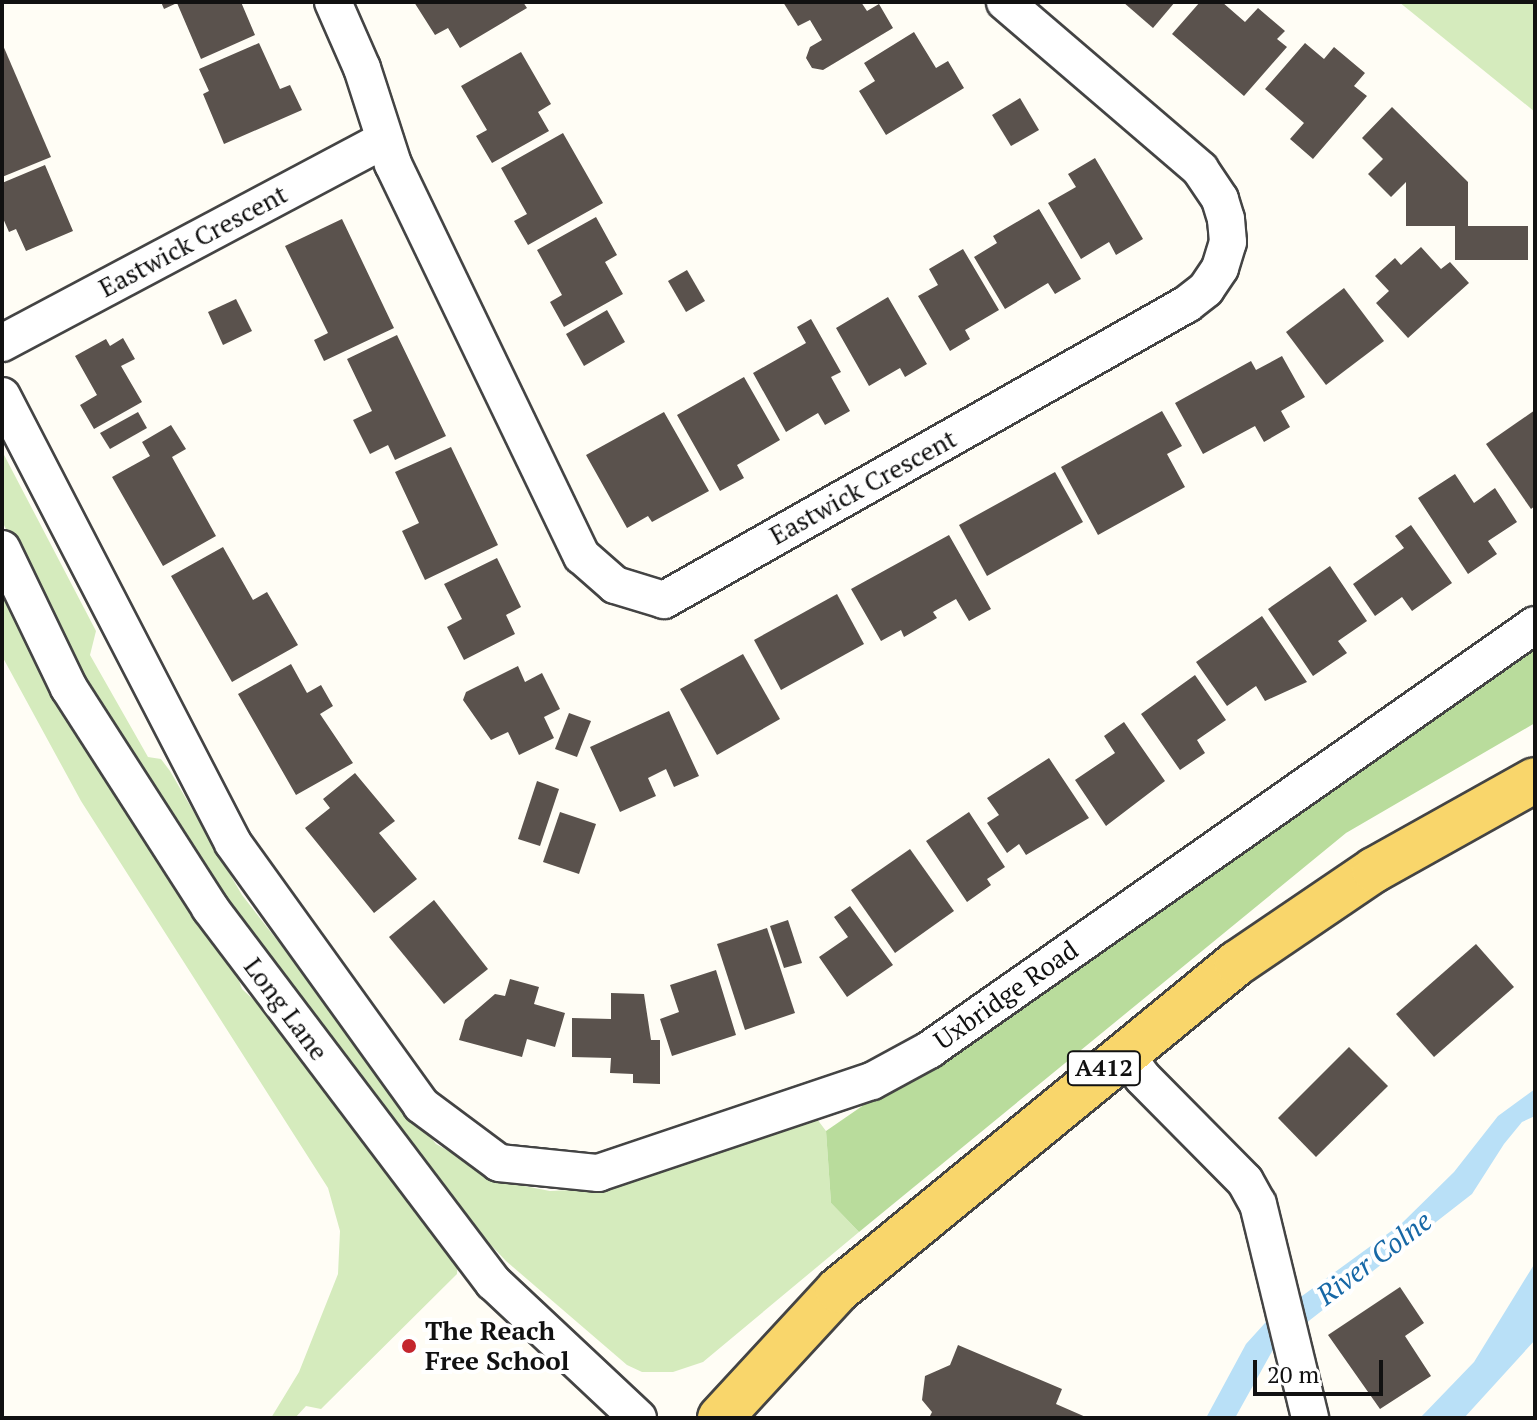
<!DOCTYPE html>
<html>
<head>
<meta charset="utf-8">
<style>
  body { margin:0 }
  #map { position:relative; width:1537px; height:1420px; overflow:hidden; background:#fffdf5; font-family:"PT Serif",serif }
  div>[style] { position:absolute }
  .green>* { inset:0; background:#d5ebbd }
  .forest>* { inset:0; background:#b9dc9c }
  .water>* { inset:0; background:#b9e0f7 }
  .building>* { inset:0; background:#5a524d }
  .roads { filter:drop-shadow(2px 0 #444) drop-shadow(-2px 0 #444) drop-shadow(0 2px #444) drop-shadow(0 -2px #444) }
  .street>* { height:36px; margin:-18px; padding:0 18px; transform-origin:18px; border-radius:18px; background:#fff }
  .primary>* { height:44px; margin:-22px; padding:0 22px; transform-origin:22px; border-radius:22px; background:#f9d66b }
  .dots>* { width:22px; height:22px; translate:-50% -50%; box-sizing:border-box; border:4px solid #fff; border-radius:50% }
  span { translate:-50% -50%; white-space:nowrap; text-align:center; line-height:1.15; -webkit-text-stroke:8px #fff; paint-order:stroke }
  .shield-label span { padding:2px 6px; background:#fff; border:2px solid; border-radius:6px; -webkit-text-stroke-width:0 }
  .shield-label { font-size:24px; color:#111; font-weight:700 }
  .street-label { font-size:26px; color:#111 }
  .poi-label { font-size:26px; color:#111; font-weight:700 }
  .left { translate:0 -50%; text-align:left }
  .water-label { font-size:28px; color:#1768a6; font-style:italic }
  .frame { position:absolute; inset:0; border:4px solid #111; pointer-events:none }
  .scale { position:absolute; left:1253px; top:1360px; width:130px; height:36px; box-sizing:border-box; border:4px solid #111; border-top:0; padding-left:10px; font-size:24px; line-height:28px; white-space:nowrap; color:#111; -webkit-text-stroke:6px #fff; paint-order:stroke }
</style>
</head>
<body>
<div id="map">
  <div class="green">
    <i style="clip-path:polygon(1399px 2px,1535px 2px,1535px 112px)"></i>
    <i style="clip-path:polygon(2px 451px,96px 631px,90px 655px,148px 757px,161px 759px,170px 771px,242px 895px,436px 1144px,509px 1183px,550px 1191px,592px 1189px,817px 1119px,826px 1131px,831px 1203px,859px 1232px,703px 1362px,673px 1372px,642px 1372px,627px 1365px,506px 1261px,434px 1185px,245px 934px,65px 651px,2px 521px)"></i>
    <i style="clip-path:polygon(2px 590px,165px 865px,232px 961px,242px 989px,287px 1031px,458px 1256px,457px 1274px,321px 1409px,306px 1406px,295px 1418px,271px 1418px,299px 1372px,338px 1274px,340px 1231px,328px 1188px,81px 801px,2px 656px)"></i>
  </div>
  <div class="forest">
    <i style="clip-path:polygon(1535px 642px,1535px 723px,1346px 833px,859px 1232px,831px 1203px,826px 1131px)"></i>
  </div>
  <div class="water">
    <i style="clip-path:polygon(1535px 1089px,1535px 1116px,1522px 1122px,1504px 1144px,1472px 1194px,1274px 1348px,1235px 1418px,1206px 1418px,1246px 1344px,1265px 1323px,1401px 1224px,1454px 1172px,1498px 1116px)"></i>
    <i style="clip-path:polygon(1535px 1263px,1535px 1340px,1464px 1418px,1420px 1418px,1474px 1362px)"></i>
  </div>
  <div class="building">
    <i style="clip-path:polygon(161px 2px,241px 2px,255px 35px,201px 59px,177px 3px,164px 9px)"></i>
    <i style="clip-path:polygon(414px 2px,523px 2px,527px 8px,460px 48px,448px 28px,435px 35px)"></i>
    <i style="clip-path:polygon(783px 2px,861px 2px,867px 11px,879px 4px,893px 28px,823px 70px,812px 68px,806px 58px,810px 47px,822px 40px,810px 20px,798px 26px)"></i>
    <i style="clip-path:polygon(1123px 2px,1175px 2px,1153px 28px)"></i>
    <i style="clip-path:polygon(1200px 2px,1222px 2px,1245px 22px,1258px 8px,1285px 31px,1277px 39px,1287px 47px,1244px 96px,1172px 34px)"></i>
    <i style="clip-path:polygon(914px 32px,936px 68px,948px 61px,964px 88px,886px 135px,859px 91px,875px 81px,864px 63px)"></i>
    <i style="clip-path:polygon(2px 43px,51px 157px,2px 177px)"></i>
    <i style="clip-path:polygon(259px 43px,280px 89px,290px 85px,302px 110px,224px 144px,203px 94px,209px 91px,199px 69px)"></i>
    <i style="clip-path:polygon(1305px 43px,1324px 59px,1334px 47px,1365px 73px,1354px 86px,1367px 96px,1313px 159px,1290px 139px,1304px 123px,1265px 89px)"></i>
    <i style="clip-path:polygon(521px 52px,551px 104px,538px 112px,549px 131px,492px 163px,476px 136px,487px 130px,461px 86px)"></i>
    <i style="clip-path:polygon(1020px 98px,1039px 130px,1011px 146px,992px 115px)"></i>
    <i style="clip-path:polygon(1392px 107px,1468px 182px,1468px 226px,1528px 226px,1528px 260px,1455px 260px,1455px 226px,1406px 226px,1406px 182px,1391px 197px,1368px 174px,1383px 159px,1362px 138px)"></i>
    <i style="clip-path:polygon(563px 133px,603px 203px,528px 245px,514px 221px,527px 214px,501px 168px)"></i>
    <i style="clip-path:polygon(1095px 158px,1143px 239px,1116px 255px,1109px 242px,1081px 259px,1048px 203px,1076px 187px,1068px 174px)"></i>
    <i style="clip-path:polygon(45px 165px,73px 231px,26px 251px,16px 229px,9px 232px,2px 216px,2px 183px)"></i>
    <i style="clip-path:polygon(1039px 209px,1081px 279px,1055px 294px,1048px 283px,1005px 309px,974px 257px,997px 243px,993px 236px)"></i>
    <i style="clip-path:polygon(596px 217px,617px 255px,605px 262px,623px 294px,564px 327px,550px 302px,562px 295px,537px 250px)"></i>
    <i style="clip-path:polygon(342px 219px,394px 328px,324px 361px,314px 340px,328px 333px,285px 246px)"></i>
    <i style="clip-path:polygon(1421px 247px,1441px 269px,1450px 262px,1469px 283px,1408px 338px,1376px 303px,1389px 291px,1375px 276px,1395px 258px,1401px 265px)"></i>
    <i style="clip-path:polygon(963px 249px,999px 310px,965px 330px,970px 339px,950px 351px,918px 296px,938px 285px,929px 269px)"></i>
    <i style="clip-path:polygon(687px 270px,705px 301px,686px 312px,668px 281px)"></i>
    <i style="clip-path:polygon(1344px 288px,1384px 341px,1326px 385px,1286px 332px)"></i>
    <i style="clip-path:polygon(888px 297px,927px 364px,905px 377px,900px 368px,869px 386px,836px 328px)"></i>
    <i style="clip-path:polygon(236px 299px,252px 331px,223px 345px,208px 312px)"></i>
    <i style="clip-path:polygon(607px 310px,625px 342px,584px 366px,566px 334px)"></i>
    <i style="clip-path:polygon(811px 319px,841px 372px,831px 377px,850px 411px,825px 425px,818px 413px,786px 432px,753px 373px,806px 343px,797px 327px)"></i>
    <i style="clip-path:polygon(397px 335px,446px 436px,395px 460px,388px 445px,370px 454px,353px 420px,372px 411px,347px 359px)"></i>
    <i style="clip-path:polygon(123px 338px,135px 359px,121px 366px,142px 402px,94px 429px,80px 405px,97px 395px,75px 356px,106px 339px,110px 346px)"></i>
    <i style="clip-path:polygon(1282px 356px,1305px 397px,1281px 411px,1290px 427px,1264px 442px,1255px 426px,1203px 454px,1175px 403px,1251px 361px,1256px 370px)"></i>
    <i style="clip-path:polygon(744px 377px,780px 440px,737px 465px,744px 478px,720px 491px,677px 415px)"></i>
    <i style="clip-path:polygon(1535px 410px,1535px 506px,1531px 509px,1486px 444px)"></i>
    <i style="clip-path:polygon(1162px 411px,1182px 446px,1167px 454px,1185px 487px,1098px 535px,1061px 467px)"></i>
    <i style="clip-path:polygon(138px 412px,147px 428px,110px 449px,100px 433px)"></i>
    <i style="clip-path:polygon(664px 412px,709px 491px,652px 522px,648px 516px,627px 528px,586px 455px)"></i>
    <i style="clip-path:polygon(171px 425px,186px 449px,172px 457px,216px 536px,163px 566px,112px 477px,150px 456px,142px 442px)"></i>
    <i style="clip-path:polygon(451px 447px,498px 545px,425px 580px,402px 531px,419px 523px,395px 472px)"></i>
    <i style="clip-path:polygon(1055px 472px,1083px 522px,987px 576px,959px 525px)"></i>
    <i style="clip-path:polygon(1455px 474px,1474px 503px,1495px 488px,1517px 522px,1488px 541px,1497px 554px,1468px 574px,1418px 498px)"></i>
    <i style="clip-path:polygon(1411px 525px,1452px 583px,1412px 611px,1402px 597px,1375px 616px,1353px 584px,1404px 548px,1395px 536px)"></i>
    <i style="clip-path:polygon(949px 535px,991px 609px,969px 621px,956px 599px,933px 612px,937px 618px,904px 637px,901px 630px,881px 641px,851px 589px)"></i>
    <i style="clip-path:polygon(223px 547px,253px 600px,267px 592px,298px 645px,232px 682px,171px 576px)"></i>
    <i style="clip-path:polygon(497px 558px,521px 607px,506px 615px,515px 634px,464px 660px,447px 627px,462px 619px,444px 584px)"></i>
    <i style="clip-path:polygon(1330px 566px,1367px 621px,1338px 641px,1347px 653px,1313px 676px,1268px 609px)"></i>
    <i style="clip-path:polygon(837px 594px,864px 644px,781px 690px,754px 640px)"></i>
    <i style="clip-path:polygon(1262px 616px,1307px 682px,1265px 701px,1256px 686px,1227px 706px,1196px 662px)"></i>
    <i style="clip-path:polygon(743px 654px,780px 719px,717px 755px,680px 689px)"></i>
    <i style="clip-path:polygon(291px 664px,307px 693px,321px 685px,333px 706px,320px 714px,353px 763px,296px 795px,238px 694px)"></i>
    <i style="clip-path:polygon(518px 666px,525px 682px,542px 673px,560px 709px,544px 717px,554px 738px,519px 755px,508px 732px,491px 740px,463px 700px,466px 692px)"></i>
    <i style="clip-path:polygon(1195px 675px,1226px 720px,1197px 740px,1205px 753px,1180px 770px,1141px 714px)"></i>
    <i style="clip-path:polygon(669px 711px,699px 776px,674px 787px,666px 769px,648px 778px,656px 796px,620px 812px,590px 747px)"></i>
    <i style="clip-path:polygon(569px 713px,591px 721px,577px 757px,555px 749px)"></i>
    <i style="clip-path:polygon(1124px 722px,1165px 781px,1106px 826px,1075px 780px,1115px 753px,1104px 736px)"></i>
    <i style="clip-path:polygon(1049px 758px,1089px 818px,1026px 855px,1019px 844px,1007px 853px,987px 823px,999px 815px,987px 798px)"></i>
    <i style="clip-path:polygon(355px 773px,395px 821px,379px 833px,417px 879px,374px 913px,305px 828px,330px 808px,323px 799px)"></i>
    <i style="clip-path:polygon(537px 781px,559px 789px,540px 846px,518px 839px)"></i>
    <i style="clip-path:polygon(560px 812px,596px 824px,579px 874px,543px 862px)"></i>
    <i style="clip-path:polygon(969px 812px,1005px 867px,987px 879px,991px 885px,967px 902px,926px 841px)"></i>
    <i style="clip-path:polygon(910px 849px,954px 911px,895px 953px,851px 890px)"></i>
    <i style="clip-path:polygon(434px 900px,488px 969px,444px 1004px,389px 937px)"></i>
    <i style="clip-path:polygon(850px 906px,893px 965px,847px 997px,819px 957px,848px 937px,834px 917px)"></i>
    <i style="clip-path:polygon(788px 920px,802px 963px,784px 968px,770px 926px)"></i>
    <i style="clip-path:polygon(767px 928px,795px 1013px,745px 1030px,717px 944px)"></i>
    <i style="clip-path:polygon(1476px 944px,1514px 987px,1434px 1057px,1396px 1014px)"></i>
    <i style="clip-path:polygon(716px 970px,736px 1035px,672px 1056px,660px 1019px,679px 1012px,670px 985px)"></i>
    <i style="clip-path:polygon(510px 979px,539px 987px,534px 1004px,565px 1013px,555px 1047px,527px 1039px,522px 1057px,459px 1040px,465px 1020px,495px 994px,505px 996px)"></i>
    <i style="clip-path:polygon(611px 993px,644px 994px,651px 1040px,660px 1040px,660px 1084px,633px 1083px,633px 1074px,610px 1073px,611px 1058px,572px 1057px,572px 1018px,611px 1019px)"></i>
    <i style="clip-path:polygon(1349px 1047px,1388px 1086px,1316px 1157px,1278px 1118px)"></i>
    <i style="clip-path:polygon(1400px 1287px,1424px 1323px,1405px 1336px,1431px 1376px,1380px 1409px,1328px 1335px)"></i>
    <i style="clip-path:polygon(958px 1345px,1062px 1389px,1056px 1404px,1088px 1418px,929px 1418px,932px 1412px,922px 1400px,925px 1376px,950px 1365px)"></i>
  </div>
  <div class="roads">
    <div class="street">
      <i style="left:333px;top:2px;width:72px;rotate:66.3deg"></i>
      <i style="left:362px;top:68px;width:101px;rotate:72.1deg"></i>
      <i style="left:393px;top:164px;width:435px;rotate:64.3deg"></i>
      <i style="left:582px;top:556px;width:44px;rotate:41.3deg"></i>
      <i style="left:615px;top:585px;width:51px;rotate:17deg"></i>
      <i style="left:664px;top:600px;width:601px;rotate:-29.51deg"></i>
      <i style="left:1187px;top:304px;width:24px;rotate:-38deg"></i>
      <i style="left:1206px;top:289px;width:25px;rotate:-56deg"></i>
      <i style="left:1220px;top:268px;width:27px;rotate:-73deg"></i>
      <i style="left:1228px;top:242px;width:23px;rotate:-95deg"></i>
      <i style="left:1226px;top:219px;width:21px;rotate:-107deg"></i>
      <i style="left:1220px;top:199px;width:36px;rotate:-124deg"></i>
      <i style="left:1200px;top:169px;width:257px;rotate:-139.4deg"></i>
      <i style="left:2px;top:343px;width:433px;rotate:-28deg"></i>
      <i style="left:2px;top:396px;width:503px;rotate:62.67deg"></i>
      <i style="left:233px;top:843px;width:322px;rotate:54.3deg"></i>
      <i style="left:421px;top:1105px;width:97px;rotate:36.6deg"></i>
      <i style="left:499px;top:1163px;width:100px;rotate:5.8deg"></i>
      <i style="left:598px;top:1173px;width:289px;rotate:-18.6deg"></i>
      <i style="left:872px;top:1081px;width:65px;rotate:-28.5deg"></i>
      <i style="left:929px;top:1050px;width:740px;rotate:-35.04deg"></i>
      <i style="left:2px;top:549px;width:154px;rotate:64.3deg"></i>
      <i style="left:69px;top:688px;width:261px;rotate:57.3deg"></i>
      <i style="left:210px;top:908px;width:469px;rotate:52.9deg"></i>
      <i style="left:493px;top:1282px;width:199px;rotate:43.2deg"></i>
      <i style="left:1124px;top:1051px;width:32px;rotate:55deg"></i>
      <i style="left:1142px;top:1077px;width:146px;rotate:45.3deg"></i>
      <i style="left:1245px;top:1181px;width:26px;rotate:61deg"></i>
      <i style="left:1258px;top:1204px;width:220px;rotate:76.3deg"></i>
    </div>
    <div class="primary">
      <i style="left:720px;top:1418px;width:174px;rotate:-47.3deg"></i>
      <i style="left:838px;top:1290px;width:516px;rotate:-39.34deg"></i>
      <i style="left:1237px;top:963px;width:166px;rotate:-34.2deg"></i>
      <i style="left:1374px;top:870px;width:184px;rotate:-29.2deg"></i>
    </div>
  </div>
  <div class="dots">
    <i style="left:409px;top:1346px;background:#c4262e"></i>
  </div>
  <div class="shield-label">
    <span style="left:1104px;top:1068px">A412</span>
  </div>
  <div class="street-label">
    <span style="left:193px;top:241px;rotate:-28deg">Eastwick Crescent</span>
    <span style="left:863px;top:487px;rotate:-29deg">Eastwick Crescent</span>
    <span style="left:1006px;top:995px;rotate:-35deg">Uxbridge Road</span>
    <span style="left:286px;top:1009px;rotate:53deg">Long Lane</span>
  </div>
  <div class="poi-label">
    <span class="left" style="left:425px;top:1346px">The Reach<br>Free School</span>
  </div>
  <div class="water-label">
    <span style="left:1374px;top:1258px;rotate:-37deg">River Colne</span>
  </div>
  <div class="frame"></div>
  <div class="scale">20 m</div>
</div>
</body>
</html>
